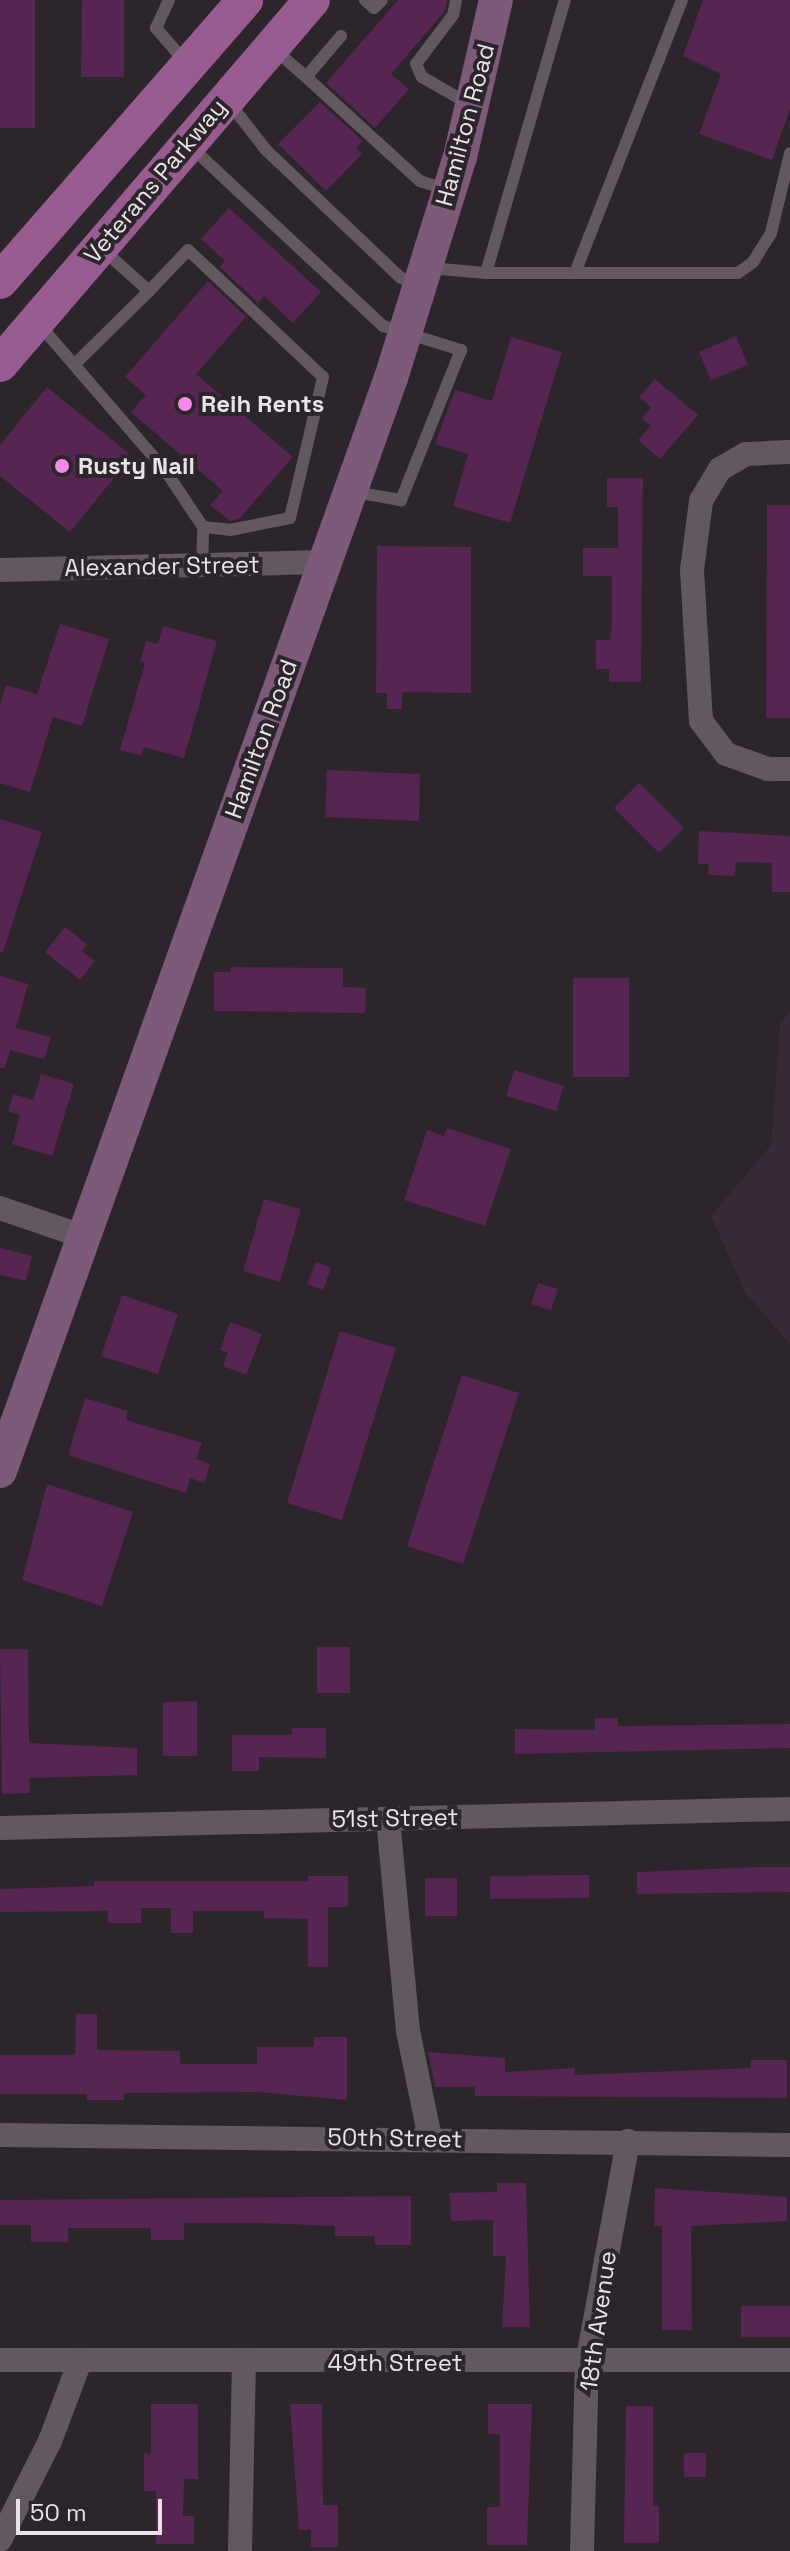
<!DOCTYPE html>
<html>
<head>
<meta charset="utf-8">
<style>
  body { margin:0 }
  #map { position:relative; width:790px; height:2551px; overflow:hidden; background:#2d252c; font-family:"Space Grotesk",sans-serif }
  div>[style] { position:absolute }
  .built>* { inset:0; background:#382a36 }
  .building>* { inset:0; background:#562551 }
  .lane>* { height:12px; margin:-6px; padding:0 6px; transform-origin:6px; border-radius:6px; background:#625860 }
  .street>* { height:24px; margin:-12px; padding:0 12px; transform-origin:12px; border-radius:12px; background:#625860 }
  .secondary>* { height:34px; margin:-17px; padding:0 17px; transform-origin:17px; border-radius:17px; background:#7d5a79 }
  .primary>* { height:36px; margin:-18px; padding:0 18px; transform-origin:18px; border-radius:18px; background:#995c91 }
  .dots>* { width:22px; height:22px; translate:-50% -50%; box-sizing:border-box; border:4px solid #2d252c; border-radius:50% }
  span { translate:-50% -50%; white-space:nowrap; text-align:center; line-height:1.15; -webkit-text-stroke:8px #2d252c; paint-order:stroke }
  .street-label { font-size:24px; color:#e9e3e8 }
  .poi-label { font-size:24px; color:#e9e3e8; font-weight:700 }
  .left { translate:0 -50%; text-align:left }
  .scale { position:absolute; left:16px; top:2499px; width:146px; height:36px; box-sizing:border-box; border:4px solid #e9e3e8; border-top:0; padding-left:10px; font-size:24px; line-height:28px; white-space:nowrap; color:#e9e3e8; -webkit-text-stroke:6px #2d252c; paint-order:stroke }
</style>
</head>
<body>
<div id="map">
  <div class="built">
    <i style="clip-path:polygon(790px 1012px,790px 1344px,745px 1292px,711px 1216px,771px 1145px,780px 1024px)"></i>
  </div>
  <div class="building">
    <i style="clip-path:polygon(0 0,35px 0,35px 128px,0 128px)"></i>
    <i style="clip-path:polygon(82px 0,124px 0,124px 77px,81px 77px)"></i>
    <i style="clip-path:polygon(398px 0,447px 0,445px 11px,391px 74px,409px 89px,375px 128px,326px 83px)"></i>
    <i style="clip-path:polygon(703px 0,790px 0,790px 109px,772px 160px,699px 134px,721px 74px,683px 56px)"></i>
    <i style="clip-path:polygon(320px 102px,363px 141px,356px 148px,362px 154px,326px 191px,278px 144px)"></i>
    <i style="clip-path:polygon(229px 208px,321px 292px,293px 323px,264px 296px,258px 303px,220px 267px,225px 261px,201px 239px)"></i>
    <i style="clip-path:polygon(208px 281px,246px 317px,196px 374px,293px 457px,239px 519px,230px 521px,210px 505px,223px 491px,131px 412px,146px 395px,125px 377px)"></i>
    <i style="clip-path:polygon(736px 336px,748px 365px,711px 380px,699px 352px)"></i>
    <i style="clip-path:polygon(511px 337px,562px 352px,510px 523px,453px 506px,468px 454px,435px 444px,455px 390px,492px 401px)"></i>
    <i style="clip-path:polygon(655px 379px,698px 415px,660px 459px,638px 440px,651px 426px,642px 418px,651px 407px,639px 397px)"></i>
    <i style="clip-path:polygon(47px 387px,132px 456px,70px 532px,0 476px,0 445px)"></i>
    <i style="clip-path:polygon(607px 478px,643px 478px,641px 682px,609px 682px,609px 669px,596px 669px,596px 640px,610px 640px,612px 626px,612px 576px,583px 576px,583px 548px,618px 548px,618px 507px,607px 507px)"></i>
    <i style="clip-path:polygon(767px 505px,790px 505px,790px 718px,766px 718px)"></i>
    <i style="clip-path:polygon(377px 546px,471px 547px,471px 693px,402px 692px,402px 709px,387px 709px,387px 693px,376px 693px)"></i>
    <i style="clip-path:polygon(60px 624px,109px 639px,82px 726px,53px 717px,30px 792px,0 783px,0 705px,6px 685px,37px 694px)"></i>
    <i style="clip-path:polygon(163px 626px,217px 641px,184px 758px,144px 747px,141px 756px,120px 750px,145px 663px,140px 662px,146px 641px,158px 644px)"></i>
    <i style="clip-path:polygon(327px 770px,420px 774px,419px 821px,325px 817px)"></i>
    <i style="clip-path:polygon(639px 783px,684px 828px,659px 853px,614px 808px)"></i>
    <i style="clip-path:polygon(0 819px,42px 832px,3px 952px,0 952px)"></i>
    <i style="clip-path:polygon(699px 831px,790px 836px,790px 892px,772px 892px,772px 863px,736px 862px,735px 876px,708px 875px,709px 864px,698px 864px)"></i>
    <i style="clip-path:polygon(65px 927px,87px 944px,82px 951px,95px 961px,80px 980px,45px 952px)"></i>
    <i style="clip-path:polygon(231px 967px,343px 968px,343px 987px,366px 988px,365px 1013px,214px 1011px,214px 972px,231px 972px)"></i>
    <i style="clip-path:polygon(0 976px,28px 984px,16px 1028px,51px 1037px,44px 1059px,10px 1050px,5px 1068px,0 1068px)"></i>
    <i style="clip-path:polygon(573px 978px,629px 978px,629px 1077px,573px 1077px)"></i>
    <i style="clip-path:polygon(514px 1070px,564px 1086px,556px 1111px,506px 1096px)"></i>
    <i style="clip-path:polygon(41px 1074px,74px 1084px,52px 1156px,12px 1144px,20px 1115px,8px 1111px,13px 1094px,33px 1100px)"></i>
    <i style="clip-path:polygon(447px 1128px,511px 1149px,485px 1226px,404px 1200px,427px 1130px,444px 1136px)"></i>
    <i style="clip-path:polygon(264px 1199px,301px 1209px,280px 1282px,243px 1271px)"></i>
    <i style="clip-path:polygon(0 1248px,32px 1256px,26px 1281px,0 1275px)"></i>
    <i style="clip-path:polygon(316px 1262px,331px 1268px,323px 1290px,307px 1284px)"></i>
    <i style="clip-path:polygon(538px 1283px,558px 1289px,551px 1310px,531px 1304px)"></i>
    <i style="clip-path:polygon(122px 1295px,178px 1314px,158px 1374px,101px 1356px)"></i>
    <i style="clip-path:polygon(230px 1322px,262px 1334px,246px 1375px,223px 1366px,228px 1353px,220px 1350px)"></i>
    <i style="clip-path:polygon(340px 1331px,396px 1348px,342px 1520px,287px 1503px)"></i>
    <i style="clip-path:polygon(462px 1375px,519px 1393px,463px 1564px,407px 1546px)"></i>
    <i style="clip-path:polygon(85px 1398px,128px 1411px,126px 1420px,202px 1443px,196px 1459px,210px 1464px,204px 1483px,190px 1478px,186px 1493px,68px 1455px)"></i>
    <i style="clip-path:polygon(47px 1484px,133px 1512px,102px 1606px,22px 1580px)"></i>
    <i style="clip-path:polygon(317px 1647px,350px 1647px,350px 1693px,317px 1693px)"></i>
    <i style="clip-path:polygon(0 1649px,28px 1649px,29px 1743px,137px 1748px,137px 1775px,29px 1778px,30px 1793px,2px 1794px)"></i>
    <i style="clip-path:polygon(197px 1701px,197px 1756px,163px 1756px,163px 1702px)"></i>
    <i style="clip-path:polygon(595px 1718px,618px 1718px,618px 1726px,790px 1724px,790px 1748px,515px 1754px,515px 1729px,595px 1730px)"></i>
    <i style="clip-path:polygon(292px 1728px,326px 1728px,326px 1758px,259px 1757px,259px 1771px,232px 1771px,232px 1735px,292px 1735px)"></i>
    <i style="clip-path:polygon(757px 1867px,790px 1867px,790px 1892px,637px 1894px,637px 1872px)"></i>
    <i style="clip-path:polygon(589px 1875px,589px 1898px,490px 1899px,490px 1876px)"></i>
    <i style="clip-path:polygon(308px 1876px,348px 1876px,348px 1907px,328px 1907px,328px 1967px,308px 1967px,308px 1919px,264px 1918px,264px 1911px,193px 1911px,193px 1933px,171px 1933px,171px 1908px,141px 1908px,141px 1923px,108px 1923px,108px 1911px,0 1912px,0 1889px,94px 1886px,94px 1881px,308px 1881px)"></i>
    <i style="clip-path:polygon(425px 1878px,457px 1878px,457px 1916px,425px 1916px)"></i>
    <i style="clip-path:polygon(76px 2014px,97px 2014px,97px 2050px,180px 2051px,180px 2064px,257px 2064px,257px 2047px,314px 2047px,314px 2037px,347px 2037px,347px 2100px,257px 2092px,124px 2093px,124px 2100px,87px 2100px,87px 2094px,0 2094px,0 2055px,75px 2055px)"></i>
    <i style="clip-path:polygon(428px 2052px,505px 2058px,505px 2072px,575px 2068px,575px 2075px,751px 2068px,751px 2060px,787px 2060px,787px 2098px,475px 2096px,475px 2087px,435px 2087px)"></i>
    <i style="clip-path:polygon(497px 2183px,526px 2183px,530px 2327px,502px 2327px,506px 2256px,493px 2256px,493px 2220px,451px 2221px,450px 2193px,497px 2192px)"></i>
    <i style="clip-path:polygon(655px 2188px,787px 2197px,787px 2221px,691px 2226px,692px 2330px,662px 2330px,662px 2226px,654px 2226px)"></i>
    <i style="clip-path:polygon(411px 2196px,411px 2245px,375px 2245px,375px 2236px,335px 2236px,335px 2226px,261px 2223px,184px 2223px,184px 2240px,151px 2240px,151px 2228px,68px 2228px,68px 2242px,31px 2242px,31px 2225px,0 2225px,0 2200px)"></i>
    <i style="clip-path:polygon(741px 2306px,790px 2306px,790px 2337px,741px 2337px)"></i>
    <i style="clip-path:polygon(151px 2404px,198px 2404px,198px 2479px,184px 2479px,183px 2516px,194px 2516px,194px 2544px,156px 2544px,156px 2491px,144px 2491px,144px 2453px,151px 2454px)"></i>
    <i style="clip-path:polygon(290px 2404px,322px 2404px,323px 2505px,338px 2505px,338px 2547px,311px 2547px,311px 2530px,299px 2530px)"></i>
    <i style="clip-path:polygon(488px 2404px,532px 2404px,527px 2545px,487px 2545px,487px 2507px,500px 2507px,500px 2434px,488px 2434px)"></i>
    <i style="clip-path:polygon(626px 2406px,653px 2406px,653px 2506px,659px 2506px,659px 2543px,624px 2543px)"></i>
    <i style="clip-path:polygon(684px 2453px,706px 2453px,706px 2477px,684px 2477px)"></i>
  </div>
  <div class="lane">
    <i style="left:169px;top:0;width:31px;rotate:115deg"></i>
    <i style="left:156px;top:28px;width:48px;rotate:49.3deg"></i>
    <i style="left:365px;top:0;width:12px;rotate:42deg"></i>
    <i style="left:374px;top:8px;width:11px;rotate:-45deg"></i>
    <i style="left:456px;top:0;width:15px;rotate:101deg"></i>
    <i style="left:453px;top:15px;width:61px;rotate:127.1deg"></i>
    <i style="left:416px;top:64px;width:14px;rotate:65deg"></i>
    <i style="left:422px;top:77px;width:54px;rotate:29.9deg"></i>
    <i style="left:274px;top:49px;width:43px;rotate:41.2deg"></i>
    <i style="left:306px;top:77px;width:54px;rotate:-49.5deg"></i>
    <i style="left:306px;top:77px;width:154px;rotate:42.4deg"></i>
    <i style="left:420px;top:181px;width:28px;rotate:18deg"></i>
    <i style="left:228px;top:101px;width:62px;rotate:52.2deg"></i>
    <i style="left:266px;top:150px;width:185px;rotate:43.5deg"></i>
    <i style="left:400px;top:277px;width:19px;rotate:28deg"></i>
    <i style="left:191px;top:147px;width:262px;rotate:43deg"></i>
    <i style="left:383px;top:326px;width:82px;rotate:17.1deg"></i>
    <i style="left:461px;top:350px;width:162px;rotate:111.8deg"></i>
    <i style="left:401px;top:500px;width:49px;rotate:-170.5deg"></i>
    <i style="left:429px;top:268px;width:57px;rotate:5deg"></i>
    <i style="left:486px;top:273px;width:284px;rotate:-73.9deg"></i>
    <i style="left:486px;top:273px;width:252px"></i>
    <i style="left:738px;top:273px;width:19px;rotate:-36deg"></i>
    <i style="left:753px;top:262px;width:34px;rotate:-58deg"></i>
    <i style="left:771px;top:233px;width:82px;rotate:-76.6deg"></i>
    <i style="left:575px;top:273px;width:293px;rotate:-68.6deg"></i>
    <i style="left:38px;top:323px;width:194px;rotate:49.2deg"></i>
    <i style="left:165px;top:470px;width:69px;rotate:56.3deg"></i>
    <i style="left:203px;top:527px;width:27px;rotate:6deg"></i>
    <i style="left:230px;top:530px;width:61px;rotate:-11.3deg"></i>
    <i style="left:290px;top:518px;width:145px;rotate:-76.8deg"></i>
    <i style="left:323px;top:377px;width:185px;rotate:-136.7deg"></i>
    <i style="left:188px;top:250px;width:57px;rotate:133.6deg"></i>
    <i style="left:149px;top:291px;width:63px;rotate:-138.2deg"></i>
    <i style="left:74px;top:365px;width:105px;rotate:-44.6deg"></i>
    <i style="left:202px;top:565px;width:38px;rotate:-88deg"></i>
  </div>
  <div class="street">
    <i style="left:790px;top:452px;width:44px;rotate:177.4deg"></i>
    <i style="left:746px;top:454px;width:30px;rotate:150deg"></i>
    <i style="left:720px;top:469px;width:37px;rotate:121deg"></i>
    <i style="left:701px;top:501px;width:70px;rotate:97.4deg"></i>
    <i style="left:692px;top:570px;width:151px;rotate:86.6deg"></i>
    <i style="left:701px;top:721px;width:41px;rotate:52.9deg"></i>
    <i style="left:726px;top:754px;width:45px;rotate:19.7deg"></i>
    <i style="left:768px;top:769px;width:22px"></i>
    <i style="left:0;top:570px;width:324px;rotate:-1.4deg"></i>
    <i style="left:0;top:1208px;width:87px;rotate:18.9deg"></i>
    <i style="left:388px;top:1819px;width:213px;rotate:84.6deg"></i>
    <i style="left:408px;top:2031px;width:109px;rotate:78.4deg"></i>
    <i style="left:0;top:1828px;width:790px;rotate:-1.38deg"></i>
    <i style="left:0;top:2135px;width:790px;rotate:0.73deg"></i>
    <i style="left:0;top:2360px;width:790px"></i>
    <i style="left:0;top:2540px;width:111px;rotate:-63.2deg"></i>
    <i style="left:50px;top:2441px;width:85px;rotate:-69.4deg"></i>
    <i style="left:240px;top:2551px;width:188px;rotate:-88.8deg"></i>
    <i style="left:582px;top:2551px;width:188px;rotate:-88.5deg"></i>
    <i style="left:587px;top:2363px;width:226px;rotate:-79.5deg"></i>
  </div>
  <div class="secondary">
    <i style="left:0;top:1471px;width:1161px;rotate:-70.32deg"></i>
    <i style="left:391px;top:378px;width:232px;rotate:-72.7deg"></i>
    <i style="left:460px;top:157px;width:161px;rotate:-77.1deg"></i>
  </div>
  <div class="primary">
    <i style="left:0;top:281px;width:373px;rotate:-48.9deg"></i>
    <i style="left:0;top:364px;width:479px;rotate:-49.4deg"></i>
  </div>
  <div class="dots">
    <i style="left:185px;top:404px;background:#f888ea"></i>
    <i style="left:62px;top:466px;background:#f888ea"></i>
  </div>
  <div class="street-label">
    <span style="left:465px;top:125px;rotate:-75deg">Hamilton Road</span>
    <span style="left:155px;top:181px;rotate:-50deg">Veterans Parkway</span>
    <span style="left:162px;top:566px;rotate:-1deg">Alexander Street</span>
    <span style="left:261px;top:739px;rotate:-70deg">Hamilton Road</span>
    <span style="left:395px;top:1818px;rotate:-1deg">51st Street</span>
    <span style="left:395px;top:2138px;rotate:1deg">50th Street</span>
    <span style="left:598px;top:2321px;rotate:-82deg">18th Avenue</span>
    <span style="left:395px;top:2363px">49th Street</span>
  </div>
  <div class="poi-label">
    <span class="left" style="left:201px;top:404px">Reih Rents</span>
    <span class="left" style="left:78px;top:466px">Rusty Nail</span>
  </div>
  <div class="scale">50 m</div>
</div>
</body>
</html>
